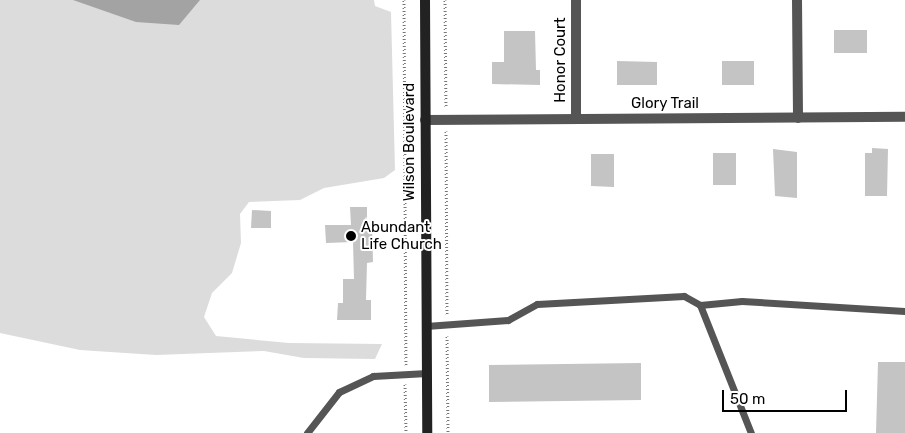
<!DOCTYPE html>
<html>
<head>
<meta charset="utf-8">
<style>
  body { margin:0 }
  #map { position:relative; width:905px; height:433px; overflow:hidden; background:#fff; font-family:Rubik,sans-serif }
  div>[style] { position:absolute }
  .green>* { inset:0; background:#dcdcdc }
  .water>* { inset:0; background:#a3a3a3 }
  .building>* { inset:0; background:#c4c4c4 }
  .path>* { height:3px; margin-top:-1.5px; transform-origin:0; background:repeating-linear-gradient(90deg,#777 0 1px,transparent 0 3.5px) }
  .service>* { height:7px; margin:-3.5px; padding:0 3.5px; transform-origin:3.5px; border-radius:3.5px; background:#555 }
  .minor>* { height:10px; margin:-5px; padding:0 5px; transform-origin:5px; border-radius:5px; background:#555 }
  .secondary>* { height:10px; margin:-5px; padding:0 5px; transform-origin:5px; border-radius:5px; background:#222 }
  .dots>* { width:14px; height:14px; translate:-50% -50%; box-sizing:border-box; border:2px solid #fff; border-radius:50% }
  span { translate:-50% -50%; white-space:nowrap; text-align:center; line-height:1.15; -webkit-text-stroke:4px #fff; paint-order:stroke }
  .street-label { font-size:15px; color:#000 }
  .poi-label { font-size:15px; color:#000 }
  .left { translate:0 -50%; text-align:left }
  .scale { position:absolute; left:722px; top:390px; width:125px; height:22px; box-sizing:border-box; border:2px solid #000; border-top:0; padding-left:6px; font-size:15px; line-height:18px; white-space:nowrap; color:#000; -webkit-text-stroke:4px #fff; paint-order:stroke }
</style>
</head>
<body>
<div id="map">
  <div class="green">
    <i style="clip-path:polygon(0 0,374px 0,375px 6px,391px 12px,395px 170px,384px 178px,324px 188px,300px 200px,249px 202px,240px 214px,241px 243px,232px 273px,212px 293px,204px 317px,216px 336px,289px 343px,382px 344px,375px 359px,304px 358px,264px 351px,156px 355px,80px 350px,0 333px)"></i>
  </div>
  <div class="water">
    <i style="clip-path:polygon(73px 0,200px 0,179px 25px,136px 22px)"></i>
  </div>
  <div class="building">
    <i style="clip-path:polygon(834px 30px,867px 30px,867px 53px,834px 53px)"></i>
    <i style="clip-path:polygon(504px 31px,535px 31px,536px 70px,540px 70px,540px 85px,492px 84px,492px 62px,504px 62px)"></i>
    <i style="clip-path:polygon(617px 61px,657px 62px,657px 85px,617px 85px)"></i>
    <i style="clip-path:polygon(722px 61px,754px 61px,754px 85px,722px 85px)"></i>
    <i style="clip-path:polygon(872px 148px,888px 149px,887px 196px,865px 196px,865px 153px,872px 153px)"></i>
    <i style="clip-path:polygon(773px 149px,797px 152px,797px 198px,775px 196px)"></i>
    <i style="clip-path:polygon(713px 153px,736px 153px,736px 185px,713px 185px)"></i>
    <i style="clip-path:polygon(591px 154px,614px 154px,614px 187px,591px 186px)"></i>
    <i style="clip-path:polygon(350px 207px,367px 207px,367px 224px,372px 224px,373px 262px,367px 263px,366px 300px,371px 300px,371px 320px,337px 320px,338px 303px,343px 303px,343px 279px,354px 279px,353px 242px,326px 243px,325px 225px,351px 225px)"></i>
    <i style="clip-path:polygon(252px 210px,271px 211px,271px 228px,251px 228px)"></i>
    <i style="clip-path:polygon(878px 362px,905px 362px,905px 433px,876px 433px)"></i>
    <i style="clip-path:polygon(641px 363px,641px 400px,489px 402px,489px 365px)"></i>
  </div>
  <div class="path">
    <i style="left:404px;top:0;width:365px;rotate:89.7deg"></i>
    <i style="left:445px;top:0;width:107px;rotate:89.5deg"></i>
    <i style="left:446px;top:131px;width:183px;rotate:89.7deg"></i>
    <i style="left:447px;top:336px;width:97px;rotate:89.4deg"></i>
    <i style="left:405px;top:384px;width:49px;rotate:88.8deg"></i>
  </div>
  <div class="service">
    <i style="left:700px;top:305px;width:42px;rotate:-5.4deg"></i>
    <i style="left:742px;top:301px;width:163px;rotate:3.5deg"></i>
    <i style="left:426px;top:326px;width:82px;rotate:-4.2deg"></i>
    <i style="left:508px;top:320px;width:33px;rotate:-29deg"></i>
    <i style="left:537px;top:304px;width:147px;rotate:-3.1deg"></i>
    <i style="left:684px;top:296px;width:18px;rotate:29deg"></i>
    <i style="left:700px;top:305px;width:138px;rotate:68.3deg"></i>
    <i style="left:307px;top:433px;width:52px;rotate:-52deg"></i>
    <i style="left:339px;top:392px;width:38px;rotate:-25deg"></i>
    <i style="left:373px;top:376px;width:54px;rotate:-3.2deg"></i>
  </div>
  <div class="minor">
    <i style="left:797px;top:0;width:118px;rotate:89.5deg"></i>
    <i style="left:576px;top:119px;width:119px;rotate:-90deg"></i>
    <i style="left:425px;top:120px;width:480px;rotate:-0.4deg"></i>
  </div>
  <div class="secondary">
    <i style="left:425px;top:0;width:433px;rotate:89.7deg"></i>
  </div>
  <div class="dots">
    <i style="left:351px;top:236px;background:#000"></i>
  </div>
  <div class="street-label">
    <span style="left:561px;top:60px;rotate:-90deg">Honor Court</span>
    <span style="left:665px;top:104px">Glory Trail</span>
    <span style="left:410px;top:142px;rotate:-90deg">Wilson Boulevard</span>
  </div>
  <div class="poi-label">
    <span class="left" style="left:361px;top:236px">Abundant<br>Life Church</span>
  </div>
  <div class="scale">50 m</div>
</div>
</body>
</html>
